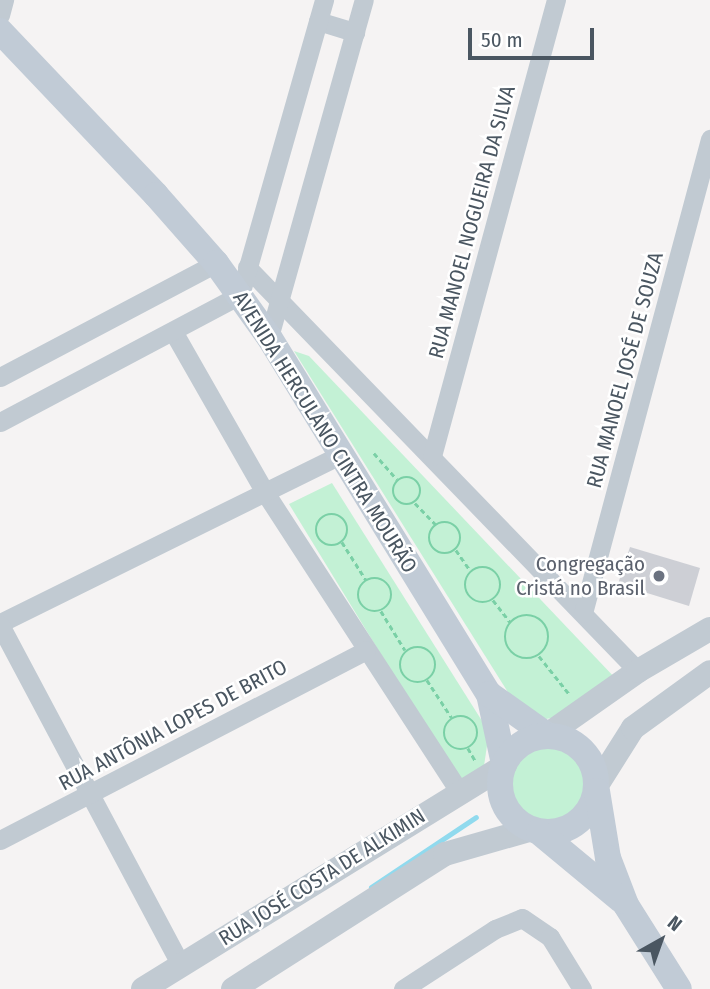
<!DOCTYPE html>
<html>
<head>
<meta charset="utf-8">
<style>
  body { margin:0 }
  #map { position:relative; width:710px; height:989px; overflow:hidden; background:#f5f3f3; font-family:"Fira Sans Condensed",sans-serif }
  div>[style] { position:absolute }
  .green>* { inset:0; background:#c3f1d5 }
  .round { border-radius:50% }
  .stream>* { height:5px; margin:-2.5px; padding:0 2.5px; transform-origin:2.5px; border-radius:2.5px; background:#90daee }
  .building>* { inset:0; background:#cdcfd5 }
  .path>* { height:2.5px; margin-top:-1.25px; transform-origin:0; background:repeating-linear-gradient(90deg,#7ad0a6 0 5px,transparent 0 8.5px) }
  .path>.ring { margin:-1.25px; padding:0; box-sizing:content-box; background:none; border:2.5px solid #7ad0a6; border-radius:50% }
  .minor>* { height:19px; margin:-9.5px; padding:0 9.5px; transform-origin:9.5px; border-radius:9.5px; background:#c1cad2 }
  .tertiary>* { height:24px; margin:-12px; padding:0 12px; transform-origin:12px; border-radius:12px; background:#c1cad2 }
  .secondary>* { height:26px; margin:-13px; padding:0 13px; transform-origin:13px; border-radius:13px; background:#c1cbd6 }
  .secondary>.ring { margin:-13px; padding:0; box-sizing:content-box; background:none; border:26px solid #c1cbd6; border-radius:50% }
  .dots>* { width:19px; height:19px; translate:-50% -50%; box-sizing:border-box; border:4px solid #fff; border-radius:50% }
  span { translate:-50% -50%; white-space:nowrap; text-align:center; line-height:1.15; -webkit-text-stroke:5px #fff; paint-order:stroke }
  .street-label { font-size:21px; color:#4a5661 }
  .worship-label { font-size:21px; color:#5b616d }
  .right { translate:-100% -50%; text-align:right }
  .north { position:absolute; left:626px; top:905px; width:70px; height:70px; -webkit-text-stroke:5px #fff; paint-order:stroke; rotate:40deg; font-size:19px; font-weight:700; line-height:28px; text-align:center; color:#4a5661 }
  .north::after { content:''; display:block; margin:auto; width:24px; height:32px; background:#4a5661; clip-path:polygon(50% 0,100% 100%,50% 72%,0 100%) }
  .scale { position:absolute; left:468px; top:28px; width:126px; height:32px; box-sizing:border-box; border:4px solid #4a5661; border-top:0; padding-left:9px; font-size:21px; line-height:24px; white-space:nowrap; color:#4a5661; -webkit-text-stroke:5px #fff; paint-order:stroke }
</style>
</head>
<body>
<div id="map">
  <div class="green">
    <i style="clip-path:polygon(294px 351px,309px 356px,617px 680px,562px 716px,546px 719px,514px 702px)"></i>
    <i style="clip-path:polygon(332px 483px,489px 732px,484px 766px,459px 782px,289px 504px)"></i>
    <i class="round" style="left:509px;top:743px;width:80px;height:80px"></i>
  </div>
  <div class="stream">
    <i style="left:371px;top:887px;width:126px;rotate:-33.7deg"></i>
  </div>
  <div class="building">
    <i style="clip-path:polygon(630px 547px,700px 568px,689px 606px,618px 584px)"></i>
  </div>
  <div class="path">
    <i style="left:374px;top:453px;width:35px;rotate:49deg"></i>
    <i class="ring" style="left:393px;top:477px;width:25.5px;height:25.5px"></i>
    <i style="left:415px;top:503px;width:30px;rotate:46deg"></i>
    <i class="ring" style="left:316px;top:514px;width:29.5px;height:29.5px"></i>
    <i class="ring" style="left:429px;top:522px;width:29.5px;height:29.5px"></i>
    <i style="left:342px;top:542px;width:45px;rotate:57.7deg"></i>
    <i style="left:456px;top:550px;width:24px;rotate:55deg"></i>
    <i class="ring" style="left:465px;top:567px;width:33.5px;height:33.5px"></i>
    <i class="ring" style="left:358px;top:578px;width:31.5px;height:31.5px"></i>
    <i style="left:493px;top:600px;width:28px;rotate:52deg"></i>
    <i style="left:381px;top:611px;width:46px;rotate:58.4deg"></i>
    <i class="ring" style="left:505px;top:615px;width:41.5px;height:41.5px"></i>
    <i class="ring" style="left:400px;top:647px;width:33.5px;height:33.5px"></i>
    <i style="left:539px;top:656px;width:50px;rotate:51.5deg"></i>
    <i style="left:427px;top:680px;width:45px;rotate:56.7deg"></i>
    <i class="ring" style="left:444px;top:716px;width:31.5px;height:31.5px"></i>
    <i style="left:468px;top:748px;width:14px;rotate:60deg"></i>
  </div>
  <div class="minor">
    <i style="left:0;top:15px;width:16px;rotate:-75deg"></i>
    <i style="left:318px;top:21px;width:39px;rotate:17deg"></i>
    <i style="left:247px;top:267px;width:562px;rotate:45.94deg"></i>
    <i style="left:174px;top:333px;width:185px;rotate:60.3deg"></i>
    <i style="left:266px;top:494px;width:354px;rotate:57deg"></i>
    <i style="left:269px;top:337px;width:350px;rotate:-74.3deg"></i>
    <i style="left:0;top:377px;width:244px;rotate:-27.8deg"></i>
    <i style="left:0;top:422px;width:272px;rotate:-27.9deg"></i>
    <i style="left:240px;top:295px;width:307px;rotate:-74.1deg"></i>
    <i style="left:432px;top:456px;width:473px;rotate:-74.8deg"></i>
    <i style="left:583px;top:613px;width:491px;rotate:-75deg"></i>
    <i style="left:0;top:623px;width:381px;rotate:-26.3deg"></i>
    <i style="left:0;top:625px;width:386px;rotate:62deg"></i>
    <i style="left:0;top:840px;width:412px;rotate:-27.4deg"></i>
    <i style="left:403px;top:989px;width:110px;rotate:-33.1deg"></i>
    <i style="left:495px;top:929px;width:29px;rotate:-22deg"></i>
    <i style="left:522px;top:918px;width:34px;rotate:34deg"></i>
    <i style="left:550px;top:937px;width:61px;rotate:58.4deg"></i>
  </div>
  <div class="tertiary">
    <i style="left:547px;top:735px;width:111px;rotate:-35.1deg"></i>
    <i style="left:638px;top:671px;width:83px;rotate:-30.3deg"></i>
    <i style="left:597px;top:785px;width:67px;rotate:-57.7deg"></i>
    <i style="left:633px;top:728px;width:95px;rotate:-36deg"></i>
    <i style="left:143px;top:989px;width:422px;rotate:-31.7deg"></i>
    <i style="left:233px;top:989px;width:251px;rotate:-32.5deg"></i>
    <i style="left:445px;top:854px;width:91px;rotate:-16deg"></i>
  </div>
  <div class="secondary">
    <i style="left:0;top:31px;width:226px;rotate:46.4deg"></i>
    <i style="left:156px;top:195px;width:91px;rotate:48.6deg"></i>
    <i style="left:216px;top:263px;width:91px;rotate:54.4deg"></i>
    <i style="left:269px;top:337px;width:419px;rotate:58.4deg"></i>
    <i style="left:489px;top:694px;width:72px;rotate:77.9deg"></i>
    <i style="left:489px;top:694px;width:71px;rotate:35.3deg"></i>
    <i class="ring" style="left:500px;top:736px;width:70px;height:70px"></i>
    <i style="left:597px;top:791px;width:68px;rotate:80.7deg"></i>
    <i style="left:608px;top:858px;width:50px;rotate:69deg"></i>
    <i style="left:626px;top:905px;width:99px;rotate:57.8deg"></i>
    <i style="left:539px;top:832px;width:107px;rotate:39.7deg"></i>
  </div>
  <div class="dots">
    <i style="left:659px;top:576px;background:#6b7280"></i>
  </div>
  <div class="street-label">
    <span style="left:472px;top:222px;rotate:-75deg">RUA MANOEL NOGUEIRA DA SILVA</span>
    <span style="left:625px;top:370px;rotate:-75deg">RUA MANOEL JOSÉ DE SOUZA</span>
    <span style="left:325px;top:432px;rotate:58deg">AVENIDA HERCULANO CINTRA MOURÃO</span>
    <span style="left:173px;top:725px;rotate:-28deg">RUA ANTÔNIA LOPES DE BRITO</span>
    <span style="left:322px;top:877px;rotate:-32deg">RUA JOSÉ COSTA DE ALKIMIN</span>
  </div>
  <div class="worship-label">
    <span class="right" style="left:645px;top:576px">Congregação<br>Cristá no Brasil</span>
  </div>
  <div class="north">N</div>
  <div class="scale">50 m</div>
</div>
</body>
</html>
